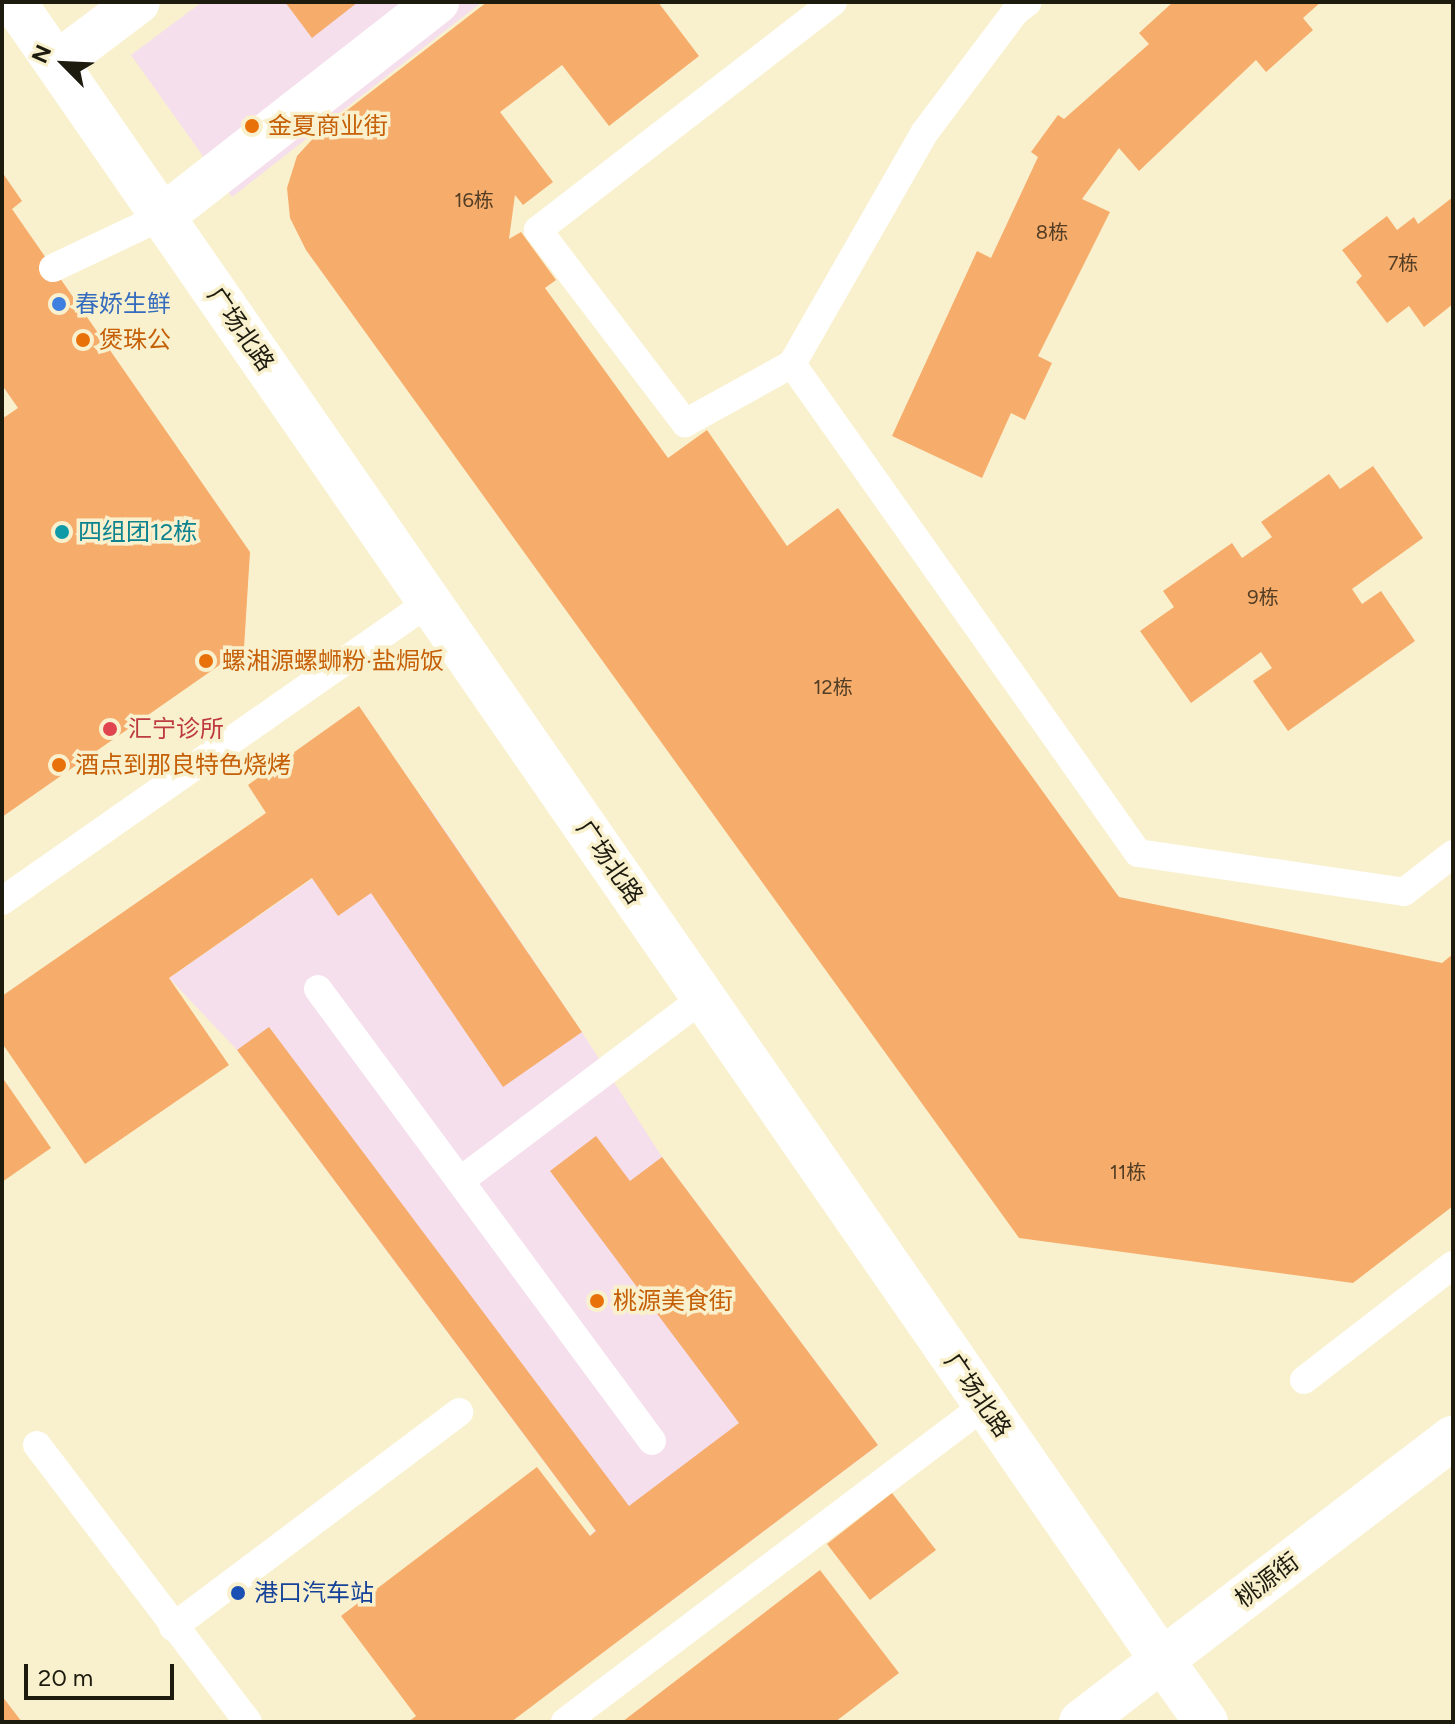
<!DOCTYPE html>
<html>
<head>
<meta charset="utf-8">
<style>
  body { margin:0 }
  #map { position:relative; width:1455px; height:1724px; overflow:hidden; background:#f9f1ce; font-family:Figtree,"Noto Sans SC",sans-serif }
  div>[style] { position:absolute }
  .commercial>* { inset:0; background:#f5dfec }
  .building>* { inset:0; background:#f6ac6b }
  .lane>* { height:28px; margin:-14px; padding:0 14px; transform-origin:14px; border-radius:14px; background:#fff }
  .street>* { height:44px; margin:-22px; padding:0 22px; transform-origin:22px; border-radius:22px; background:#fff }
  .secondary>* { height:44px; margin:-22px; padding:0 22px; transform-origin:22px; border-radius:22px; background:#fff }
  .dots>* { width:22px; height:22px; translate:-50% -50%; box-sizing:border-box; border:4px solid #f9f1ce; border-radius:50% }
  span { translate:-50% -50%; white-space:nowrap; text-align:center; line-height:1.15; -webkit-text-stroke:7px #f9f1ce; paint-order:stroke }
  .number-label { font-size:20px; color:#533e25 }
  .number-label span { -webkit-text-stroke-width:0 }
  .food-label { font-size:24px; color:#c56008 }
  .left { translate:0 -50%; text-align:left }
  .shop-label { font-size:24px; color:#366cbe }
  .street-label { font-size:24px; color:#1d1a0e }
  .culture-label { font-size:24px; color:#0d838f }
  .health-label { font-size:24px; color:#be3a42 }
  .transit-label { font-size:24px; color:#164399 }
  .frame { position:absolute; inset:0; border:4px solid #1d1a0e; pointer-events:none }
  .north { position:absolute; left:24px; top:24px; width:80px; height:80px; -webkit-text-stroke:6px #f9f1ce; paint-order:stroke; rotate:294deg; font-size:22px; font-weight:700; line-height:32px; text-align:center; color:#1d1a0e }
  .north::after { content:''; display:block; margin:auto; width:28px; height:36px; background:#1d1a0e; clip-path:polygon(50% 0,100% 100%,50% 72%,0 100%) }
  .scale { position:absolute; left:24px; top:1664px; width:150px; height:36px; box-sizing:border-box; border:4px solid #1d1a0e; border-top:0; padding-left:10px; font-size:24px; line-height:28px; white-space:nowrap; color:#1d1a0e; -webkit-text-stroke:6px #f9f1ce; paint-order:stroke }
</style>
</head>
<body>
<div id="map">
  <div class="commercial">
    <i style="clip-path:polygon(202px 2px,482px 2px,232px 197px,131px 55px)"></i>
    <i style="clip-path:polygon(425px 801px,582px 1032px,662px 1157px,878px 1445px,650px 1617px,590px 1536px,595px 1530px,237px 1050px,169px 978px)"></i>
  </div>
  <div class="building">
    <i style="clip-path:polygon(285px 2px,358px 2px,312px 38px)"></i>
    <i style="clip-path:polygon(487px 2px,658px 2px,699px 56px,609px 126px,562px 65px,500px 112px,553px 182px,523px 205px,515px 195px,509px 239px,521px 232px,556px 280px,545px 288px,668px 458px,707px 430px,787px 546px,838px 508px,1119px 897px,1442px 963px,1453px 954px,1453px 1206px,1353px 1283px,1019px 1238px,306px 250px,290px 218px,287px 188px,297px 156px,319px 132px)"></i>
    <i style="clip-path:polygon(1173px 2px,1321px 2px,1303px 18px,1313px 30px,1266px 72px,1256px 60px,1139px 171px,1119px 148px,1082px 199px,1110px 212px,1038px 356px,1052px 363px,1025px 420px,1011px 413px,982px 478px,892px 436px,977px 251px,991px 258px,1038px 157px,1031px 152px,1058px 115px,1064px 119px,1149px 44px,1139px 33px)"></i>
    <i style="clip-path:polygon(2px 172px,22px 201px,12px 209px,250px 552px,244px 648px,2px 817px,2px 419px,18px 408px,2px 385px)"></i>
    <i style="clip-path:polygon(1453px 197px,1453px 304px,1424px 327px,1409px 306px,1387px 323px,1356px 282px,1362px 276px,1342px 250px,1387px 216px,1397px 230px,1414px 217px,1418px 224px)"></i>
    <i style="clip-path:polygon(1373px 466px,1423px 538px,1352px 589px,1362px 604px,1381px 591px,1415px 641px,1288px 731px,1253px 681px,1272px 668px,1261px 652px,1191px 703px,1140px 631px,1174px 607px,1163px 591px,1232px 543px,1242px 558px,1272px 537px,1261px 522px,1329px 474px,1340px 489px)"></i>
    <i style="clip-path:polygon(359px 706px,582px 1032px,503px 1087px,371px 893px,338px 916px,312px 878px,169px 978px,229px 1065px,85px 1164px,2px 1043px,2px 996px,266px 813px,248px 785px)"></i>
    <i style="clip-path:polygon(269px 1027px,629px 1506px,739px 1423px,550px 1171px,596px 1136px,630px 1181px,662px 1157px,878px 1445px,511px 1722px,408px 1722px,416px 1716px,341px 1616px,537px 1467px,590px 1536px,596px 1531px,237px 1050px)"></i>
    <i style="clip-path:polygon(2px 1077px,51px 1148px,2px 1182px)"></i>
    <i style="clip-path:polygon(892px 1493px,936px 1550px,870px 1600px,827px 1544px)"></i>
    <i style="clip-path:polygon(820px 1570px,899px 1673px,835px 1722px,622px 1722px)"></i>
    <i style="clip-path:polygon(2px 1696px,22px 1722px,2px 1722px)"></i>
  </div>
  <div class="lane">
    <i style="left:833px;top:2px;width:373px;rotate:142.3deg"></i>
    <i style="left:538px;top:230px;width:243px;rotate:52.7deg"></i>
    <i style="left:685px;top:423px;width:122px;rotate:-28.9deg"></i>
    <i style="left:792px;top:364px;width:267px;rotate:-60.2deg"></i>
    <i style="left:925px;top:132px;width:150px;rotate:-53.1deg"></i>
    <i style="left:1015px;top:12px;width:16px;rotate:-38deg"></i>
    <i style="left:53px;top:268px;width:122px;rotate:-25.3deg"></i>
    <i style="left:792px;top:364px;width:599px;rotate:54.72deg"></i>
    <i style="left:1138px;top:853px;width:269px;rotate:8.3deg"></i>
    <i style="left:1404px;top:892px;width:62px;rotate:-37.8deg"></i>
    <i style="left:2px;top:901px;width:521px;rotate:-35deg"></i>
    <i style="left:318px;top:989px;width:562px;rotate:53.54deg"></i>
    <i style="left:460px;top:1181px;width:304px;rotate:-37deg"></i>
    <i style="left:1304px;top:1380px;width:188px;rotate:-37.7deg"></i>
    <i style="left:37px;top:1445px;width:348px;rotate:52.7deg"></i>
    <i style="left:173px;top:1627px;width:358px;rotate:-36.9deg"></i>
    <i style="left:565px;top:1722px;width:526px;rotate:-37.04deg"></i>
  </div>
  <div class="street">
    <i style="left:14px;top:2px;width:2017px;rotate:55.3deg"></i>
    <i style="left:57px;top:63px;width:101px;rotate:-37deg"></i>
    <i style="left:163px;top:216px;width:348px;rotate:-38deg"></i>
  </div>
  <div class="secondary">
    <i style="left:1162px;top:1660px;width:76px;rotate:54.6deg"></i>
    <i style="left:1081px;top:1722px;width:468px;rotate:-37.4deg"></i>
  </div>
  <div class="dots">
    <i style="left:252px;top:126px;background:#e8710a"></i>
    <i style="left:59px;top:304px;background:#3f7fe0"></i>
    <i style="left:83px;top:340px;background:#e8710a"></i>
    <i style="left:62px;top:532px;background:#0f9aa8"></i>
    <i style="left:206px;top:661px;background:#e8710a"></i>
    <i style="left:110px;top:729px;background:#e0444e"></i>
    <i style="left:59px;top:765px;background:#e8710a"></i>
    <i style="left:597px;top:1301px;background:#e8710a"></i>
    <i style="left:238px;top:1593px;background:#1a4fb4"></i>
  </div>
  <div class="number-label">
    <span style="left:474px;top:200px">16栋</span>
    <span style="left:1052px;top:232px">8栋</span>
    <span style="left:1403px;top:263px">7栋</span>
    <span style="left:1263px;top:597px">9栋</span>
    <span style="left:833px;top:687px">12栋</span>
    <span style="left:1128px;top:1172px">11栋</span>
  </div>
  <div class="food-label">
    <span class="left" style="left:268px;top:126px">金夏商业街</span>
    <span class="left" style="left:99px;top:340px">煲珠公</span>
    <span class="left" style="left:222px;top:661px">螺湘源螺蛳粉·盐焗饭</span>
    <span class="left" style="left:75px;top:765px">酒点到那良特色烧烤</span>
    <span class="left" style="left:613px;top:1301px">桃源美食街</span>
  </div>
  <div class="shop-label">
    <span class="left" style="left:75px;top:304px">春娇生鲜</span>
  </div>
  <div class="street-label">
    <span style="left:241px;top:329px;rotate:55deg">广场北路</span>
    <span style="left:610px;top:862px;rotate:55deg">广场北路</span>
    <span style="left:978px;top:1395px;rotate:55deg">广场北路</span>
    <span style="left:1267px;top:1580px;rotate:-37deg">桃源街</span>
  </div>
  <div class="culture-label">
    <span class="left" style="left:78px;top:532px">四组团12栋</span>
  </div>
  <div class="health-label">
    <span class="left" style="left:128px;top:729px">汇宁诊所</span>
  </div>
  <div class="transit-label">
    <span class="left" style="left:254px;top:1593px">港口汽车站</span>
  </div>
  <div class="frame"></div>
  <div class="north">N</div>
  <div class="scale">20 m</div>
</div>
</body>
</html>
